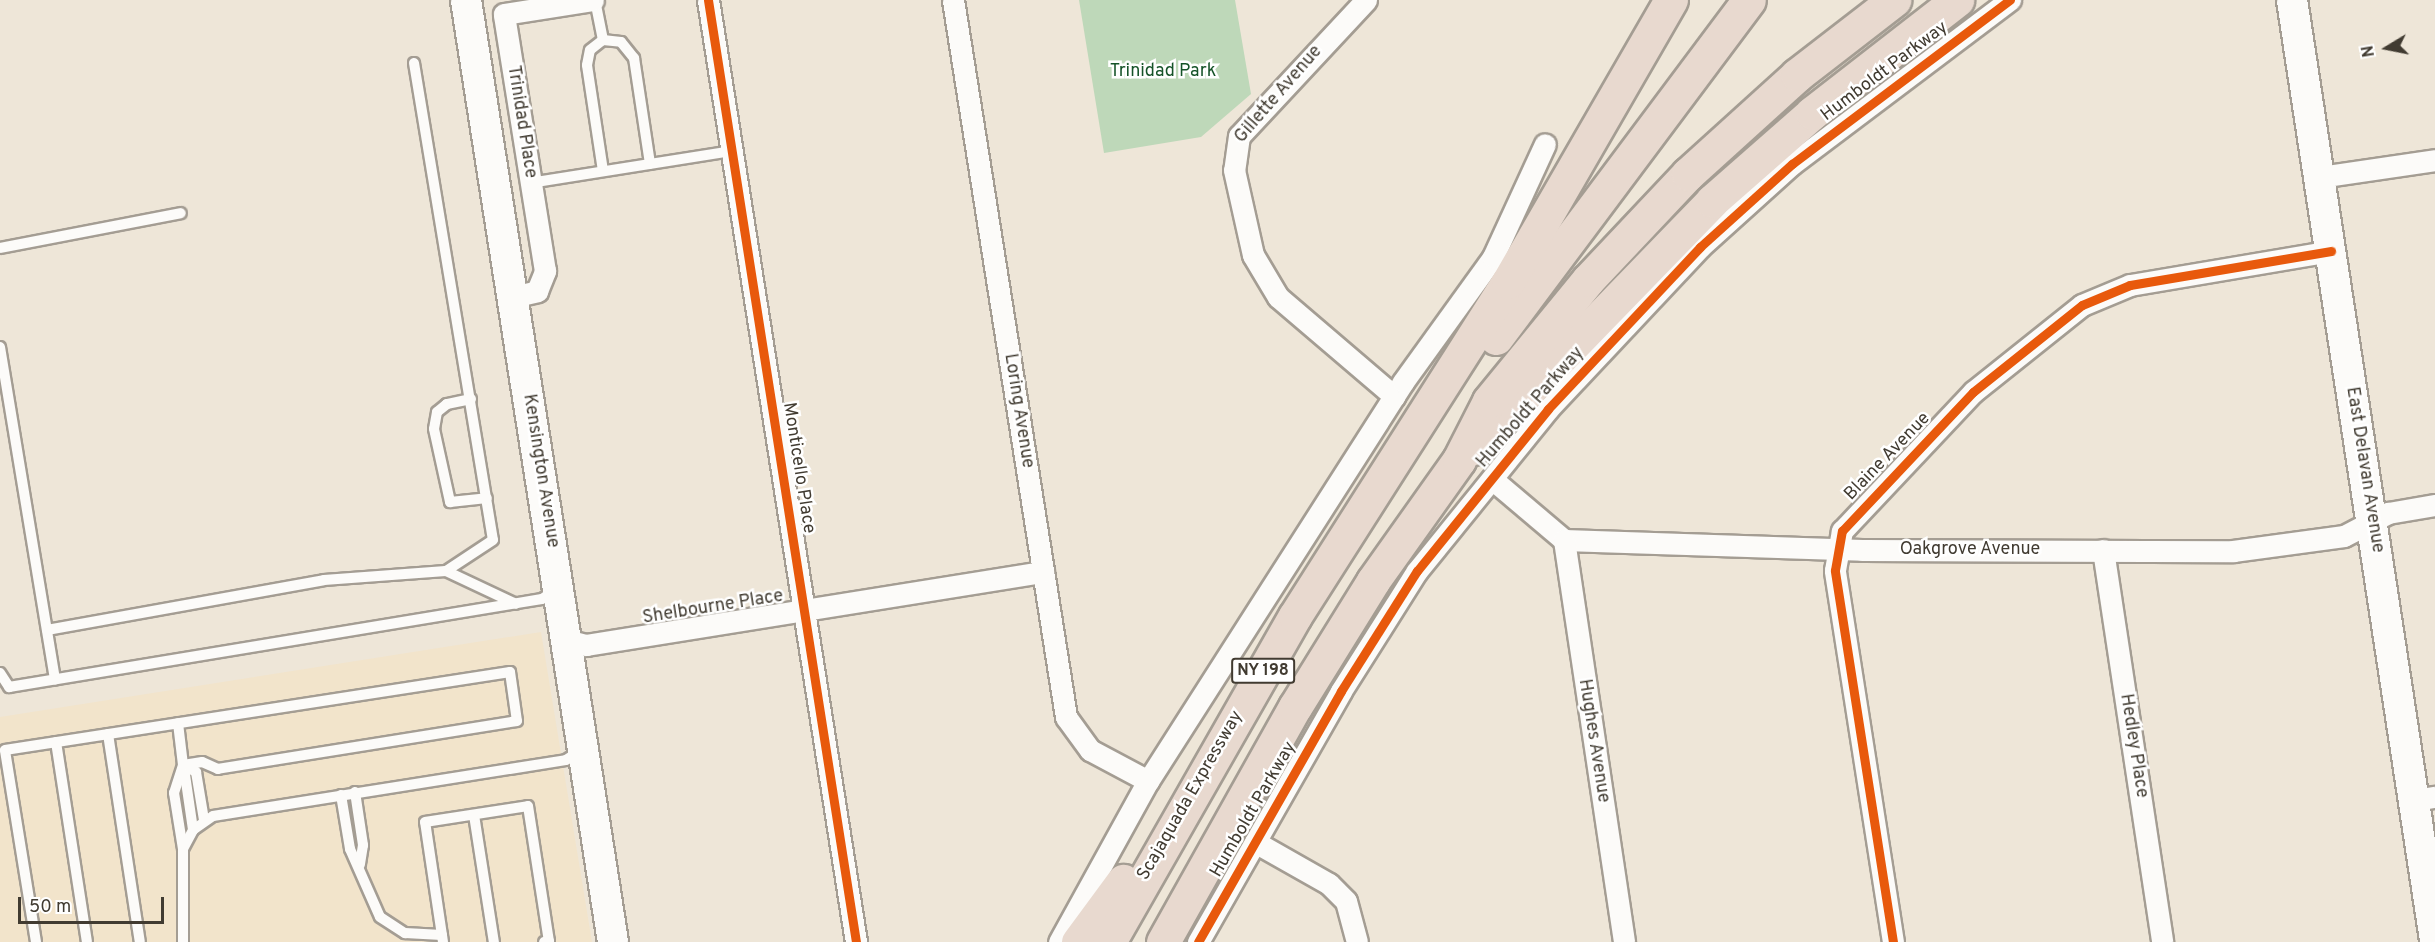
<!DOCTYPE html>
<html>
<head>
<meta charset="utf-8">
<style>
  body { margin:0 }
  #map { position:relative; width:2435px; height:942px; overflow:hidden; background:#eee6d8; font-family:Overpass,sans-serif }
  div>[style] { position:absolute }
  .built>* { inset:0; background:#f2e4cb }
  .green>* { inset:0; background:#bed8b9 }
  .roads { filter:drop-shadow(2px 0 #a49d93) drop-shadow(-2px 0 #a49d93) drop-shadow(0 2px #a49d93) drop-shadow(0 -2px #a49d93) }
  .lane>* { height:10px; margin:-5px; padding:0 5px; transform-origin:5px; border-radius:5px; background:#fcfbf9 }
  .street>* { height:21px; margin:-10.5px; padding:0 10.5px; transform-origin:10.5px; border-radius:10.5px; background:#fcfbf9 }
  .secondary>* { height:30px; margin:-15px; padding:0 15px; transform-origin:15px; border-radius:15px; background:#fcfbf9 }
  .highway>* { height:33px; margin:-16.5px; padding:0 16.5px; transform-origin:16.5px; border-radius:16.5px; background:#e8d9cf }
  .cycleway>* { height:9px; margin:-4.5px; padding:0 4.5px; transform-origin:4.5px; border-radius:4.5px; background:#e8590c }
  span { translate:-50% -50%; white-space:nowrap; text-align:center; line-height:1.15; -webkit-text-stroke:5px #fff; paint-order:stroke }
  .shield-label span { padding:2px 4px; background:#fff; border:2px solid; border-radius:4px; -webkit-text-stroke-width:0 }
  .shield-label { font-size:16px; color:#413b31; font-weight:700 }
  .park-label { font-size:18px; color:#155328 }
  .street-label { font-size:18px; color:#413b31 }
  .north { position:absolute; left:2357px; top:18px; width:60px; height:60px; -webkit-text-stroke:4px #fff; paint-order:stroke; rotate:260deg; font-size:16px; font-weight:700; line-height:24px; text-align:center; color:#413b31 }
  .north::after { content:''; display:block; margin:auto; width:21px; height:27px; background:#413b31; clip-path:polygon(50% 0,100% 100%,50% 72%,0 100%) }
  .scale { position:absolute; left:18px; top:897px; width:146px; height:27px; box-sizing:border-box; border:3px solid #413b31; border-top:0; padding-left:8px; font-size:18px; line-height:21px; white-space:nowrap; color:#413b31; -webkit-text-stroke:4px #fff; paint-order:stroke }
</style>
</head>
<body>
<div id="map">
  <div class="built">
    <i style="clip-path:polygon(541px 632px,592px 942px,0 942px,0 717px)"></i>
  </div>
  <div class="green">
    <i style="clip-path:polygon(1079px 0,1235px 0,1251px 94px,1201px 137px,1104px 153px)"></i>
  </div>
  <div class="roads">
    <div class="lane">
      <i style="left:595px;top:0;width:41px;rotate:78.7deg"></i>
      <i style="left:414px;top:63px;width:483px;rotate:80.6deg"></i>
      <i style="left:493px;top:540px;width:56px;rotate:146.6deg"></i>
      <i style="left:603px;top:171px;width:107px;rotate:-98.6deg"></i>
      <i style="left:587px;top:65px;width:15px;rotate:-79deg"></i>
      <i style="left:590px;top:50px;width:16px;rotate:-38deg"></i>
      <i style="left:603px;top:40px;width:18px;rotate:6deg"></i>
      <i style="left:621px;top:42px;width:21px;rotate:51deg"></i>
      <i style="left:634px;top:58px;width:107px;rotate:81.4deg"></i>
      <i style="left:530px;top:183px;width:205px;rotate:-9deg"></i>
      <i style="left:0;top:248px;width:184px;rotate:-10.9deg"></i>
      <i style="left:0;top:347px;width:337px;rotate:80.6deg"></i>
      <i style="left:471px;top:399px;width:25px;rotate:168deg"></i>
      <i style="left:447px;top:404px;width:13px;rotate:141deg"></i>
      <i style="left:437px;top:412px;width:17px;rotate:100deg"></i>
      <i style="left:434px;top:429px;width:75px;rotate:77.6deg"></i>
      <i style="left:450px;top:502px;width:37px;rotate:-6deg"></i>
      <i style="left:47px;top:630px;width:281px;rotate:-10.2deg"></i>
      <i style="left:324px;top:580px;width:122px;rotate:-4.2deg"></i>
      <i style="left:446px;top:571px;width:77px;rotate:25.2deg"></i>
      <i style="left:0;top:673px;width:17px;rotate:57deg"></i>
      <i style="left:9px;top:687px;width:540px;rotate:-9.38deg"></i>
      <i style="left:542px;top:599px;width:16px;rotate:-35deg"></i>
      <i style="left:108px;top:734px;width:210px;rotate:81.3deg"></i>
      <i style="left:56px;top:742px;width:202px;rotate:81.2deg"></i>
      <i style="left:183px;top:765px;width:15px;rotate:28deg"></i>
      <i style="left:196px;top:772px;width:49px;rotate:80.5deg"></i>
      <i style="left:184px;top:768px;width:63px;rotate:81.7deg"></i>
      <i style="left:355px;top:792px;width:54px;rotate:81.4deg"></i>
      <i style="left:363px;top:845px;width:20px;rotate:99deg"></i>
      <i style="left:341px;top:795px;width:55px;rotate:80.5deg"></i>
      <i style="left:350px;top:849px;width:74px;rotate:66.2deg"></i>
      <i style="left:380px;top:917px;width:30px;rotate:33deg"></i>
      <i style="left:405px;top:933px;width:37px;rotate:3deg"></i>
      <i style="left:474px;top:815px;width:129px;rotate:81.1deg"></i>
      <i style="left:183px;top:849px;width:57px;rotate:-99.1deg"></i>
      <i style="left:174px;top:793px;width:29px;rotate:-72deg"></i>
      <i style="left:36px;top:942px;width:194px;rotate:-99.2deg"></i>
      <i style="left:5px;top:750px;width:511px;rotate:-8.78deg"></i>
      <i style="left:510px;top:672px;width:49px;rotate:81.9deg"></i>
      <i style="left:517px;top:721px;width:303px;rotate:170.9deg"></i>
      <i style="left:218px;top:769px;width:17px;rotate:-156deg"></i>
      <i style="left:202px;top:762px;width:19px;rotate:171deg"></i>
      <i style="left:183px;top:765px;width:42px;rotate:-96.8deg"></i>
      <i style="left:183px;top:942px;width:93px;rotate:-90deg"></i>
      <i style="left:183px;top:849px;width:21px;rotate:-62deg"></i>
      <i style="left:193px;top:830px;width:24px;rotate:-35deg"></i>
      <i style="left:213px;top:816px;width:357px;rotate:-9deg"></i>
      <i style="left:566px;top:760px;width:17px;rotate:-33deg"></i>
      <i style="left:443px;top:942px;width:121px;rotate:-98.5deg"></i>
      <i style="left:425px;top:822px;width:104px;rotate:-8.8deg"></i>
      <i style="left:528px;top:806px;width:137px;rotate:81.2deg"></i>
      <i style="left:549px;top:941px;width:5px;rotate:169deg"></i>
    </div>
    <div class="street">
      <i style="left:708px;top:0;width:954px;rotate:81.07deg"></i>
      <i style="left:953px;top:0;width:726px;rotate:81.04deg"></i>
      <i style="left:1066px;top:717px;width:41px;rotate:54deg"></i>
      <i style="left:1090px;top:750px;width:66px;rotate:28.1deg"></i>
      <i style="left:1366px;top:0;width:186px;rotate:133deg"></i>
      <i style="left:1239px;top:136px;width:34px;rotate:98deg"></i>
      <i style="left:1234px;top:170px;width:87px;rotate:77.4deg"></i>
      <i style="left:1253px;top:255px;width:49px;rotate:59.2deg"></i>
      <i style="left:1278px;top:297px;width:153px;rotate:40.5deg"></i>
      <i style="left:2319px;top:177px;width:117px;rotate:-8.3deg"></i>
      <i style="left:512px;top:297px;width:26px;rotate:-13deg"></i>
      <i style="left:537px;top:291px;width:22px;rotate:-68deg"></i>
      <i style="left:545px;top:271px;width:260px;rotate:-99.1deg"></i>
      <i style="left:504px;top:14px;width:90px;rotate:-8.9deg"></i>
      <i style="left:1492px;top:479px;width:94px;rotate:40.3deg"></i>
      <i style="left:1564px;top:540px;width:298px;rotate:1.9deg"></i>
      <i style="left:1862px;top:550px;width:371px;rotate:0.2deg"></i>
      <i style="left:2233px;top:551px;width:112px;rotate:-7.7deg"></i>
      <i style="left:2344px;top:536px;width:50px;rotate:-27.6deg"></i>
      <i style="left:2388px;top:513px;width:48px;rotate:-9.7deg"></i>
      <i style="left:1564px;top:540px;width:406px;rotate:81.5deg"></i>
      <i style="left:2103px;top:550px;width:396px;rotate:81.4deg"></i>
      <i style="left:566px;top:640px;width:21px;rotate:14deg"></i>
      <i style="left:586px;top:645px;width:463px;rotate:-9.1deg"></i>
      <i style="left:2415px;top:800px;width:20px;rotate:-9deg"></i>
      <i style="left:1255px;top:842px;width:85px;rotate:29.6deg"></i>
      <i style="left:1329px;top:884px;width:24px;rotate:45deg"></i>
      <i style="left:1346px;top:901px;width:42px;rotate:75deg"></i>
      <i style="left:1059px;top:942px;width:184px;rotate:-61.1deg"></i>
      <i style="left:1148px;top:781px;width:474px;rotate:-57.4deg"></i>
      <i style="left:1403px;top:382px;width:154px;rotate:-54.2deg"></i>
      <i style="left:1493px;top:257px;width:124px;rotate:-65.3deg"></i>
      <i style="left:1198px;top:942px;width:289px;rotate:-60.3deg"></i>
      <i style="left:1341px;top:691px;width:142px;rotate:-57.7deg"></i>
      <i style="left:1417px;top:571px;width:208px;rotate:-51deg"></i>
      <i style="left:1548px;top:409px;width:222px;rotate:-46.8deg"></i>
      <i style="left:1700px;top:247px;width:124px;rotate:-42.1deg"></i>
      <i style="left:1792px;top:164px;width:273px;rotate:-37deg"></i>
      <i style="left:1893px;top:942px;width:376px;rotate:-98.9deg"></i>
      <i style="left:1835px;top:570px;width:40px;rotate:-80deg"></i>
      <i style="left:1842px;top:531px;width:191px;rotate:-46.7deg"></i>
      <i style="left:1973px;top:392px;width:139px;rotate:-38.6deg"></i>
      <i style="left:2082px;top:305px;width:52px;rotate:-22.6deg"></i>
      <i style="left:2130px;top:285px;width:204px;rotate:-9.6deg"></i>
    </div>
    <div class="secondary">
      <i style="left:466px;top:0;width:953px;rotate:81.13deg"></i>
      <i style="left:2292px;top:0;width:951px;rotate:81.35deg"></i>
    </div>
    <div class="highway">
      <i style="left:1496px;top:338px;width:422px;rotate:-53.2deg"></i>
      <i style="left:1473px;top:448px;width:344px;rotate:-45.9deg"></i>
      <i style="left:1712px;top:201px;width:133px;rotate:-41.3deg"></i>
      <i style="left:1812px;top:113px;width:184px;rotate:-37.9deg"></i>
      <i style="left:1078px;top:942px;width:76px;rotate:-53.6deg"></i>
      <i style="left:1109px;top:942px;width:375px;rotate:-60.3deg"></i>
      <i style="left:1295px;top:616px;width:396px;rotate:-57.5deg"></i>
      <i style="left:1508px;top:282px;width:326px;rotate:-60deg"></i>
      <i style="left:1163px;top:942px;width:270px;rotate:-60.7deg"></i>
      <i style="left:1295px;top:707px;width:148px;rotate:-58.2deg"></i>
      <i style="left:1373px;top:581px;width:148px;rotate:-54.6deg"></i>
      <i style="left:1459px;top:460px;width:66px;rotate:-63deg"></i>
      <i style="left:1489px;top:401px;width:156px;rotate:-50.7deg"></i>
      <i style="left:1588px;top:280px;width:146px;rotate:-46.7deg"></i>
      <i style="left:1688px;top:174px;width:147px;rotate:-42.2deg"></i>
      <i style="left:1797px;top:75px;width:123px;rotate:-37.7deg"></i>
    </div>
  </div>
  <div class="cycleway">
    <i style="left:708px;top:0;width:954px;rotate:81.07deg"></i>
    <i style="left:1198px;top:942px;width:289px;rotate:-60.3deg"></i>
    <i style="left:1341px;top:691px;width:142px;rotate:-57.7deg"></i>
    <i style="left:1417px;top:571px;width:208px;rotate:-51deg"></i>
    <i style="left:1548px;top:409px;width:222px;rotate:-46.8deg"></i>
    <i style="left:1700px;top:247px;width:124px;rotate:-42.1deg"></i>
    <i style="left:1792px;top:164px;width:273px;rotate:-37deg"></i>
    <i style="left:1893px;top:942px;width:376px;rotate:-98.9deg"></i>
    <i style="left:1835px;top:570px;width:40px;rotate:-80deg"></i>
    <i style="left:1842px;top:531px;width:191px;rotate:-46.7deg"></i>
    <i style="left:1973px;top:392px;width:139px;rotate:-38.6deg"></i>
    <i style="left:2082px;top:305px;width:52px;rotate:-22.6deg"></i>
    <i style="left:2130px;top:285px;width:204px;rotate:-9.6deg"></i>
  </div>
  <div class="shield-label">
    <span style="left:1263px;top:671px">NY 198</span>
  </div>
  <div class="park-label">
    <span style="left:1163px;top:72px">Trinidad Park</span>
  </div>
  <div class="street-label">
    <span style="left:1885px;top:72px;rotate:-37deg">Humboldt Parkway</span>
    <span style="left:1279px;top:95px;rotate:-49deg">Gillette Avenue</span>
    <span style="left:521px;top:122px;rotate:81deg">Trinidad Place</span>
    <span style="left:1531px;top:408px;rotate:-49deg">Humboldt Parkway</span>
    <span style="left:1018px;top:411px;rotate:81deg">Loring Avenue</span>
    <span style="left:1888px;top:457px;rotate:-46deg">Blaine Avenue</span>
    <span style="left:798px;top:468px;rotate:81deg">Monticello Place</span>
    <span style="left:2364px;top:470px;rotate:81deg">East Delavan Avenue</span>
    <span style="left:540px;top:471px;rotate:81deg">Kensington Avenue</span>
    <span style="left:1970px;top:550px">Oakgrove Avenue</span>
    <span style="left:713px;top:608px;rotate:-9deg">Shelbourne Place</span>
    <span style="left:1593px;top:741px;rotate:81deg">Hughes Avenue</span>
    <span style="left:2133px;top:746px;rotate:81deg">Hedley Place</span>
    <span style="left:1191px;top:796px;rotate:-60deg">Scajaquada Expressway</span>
    <span style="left:1254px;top:810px;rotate:-60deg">Humboldt Parkway</span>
  </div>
  <div class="north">N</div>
  <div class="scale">50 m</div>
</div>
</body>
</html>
